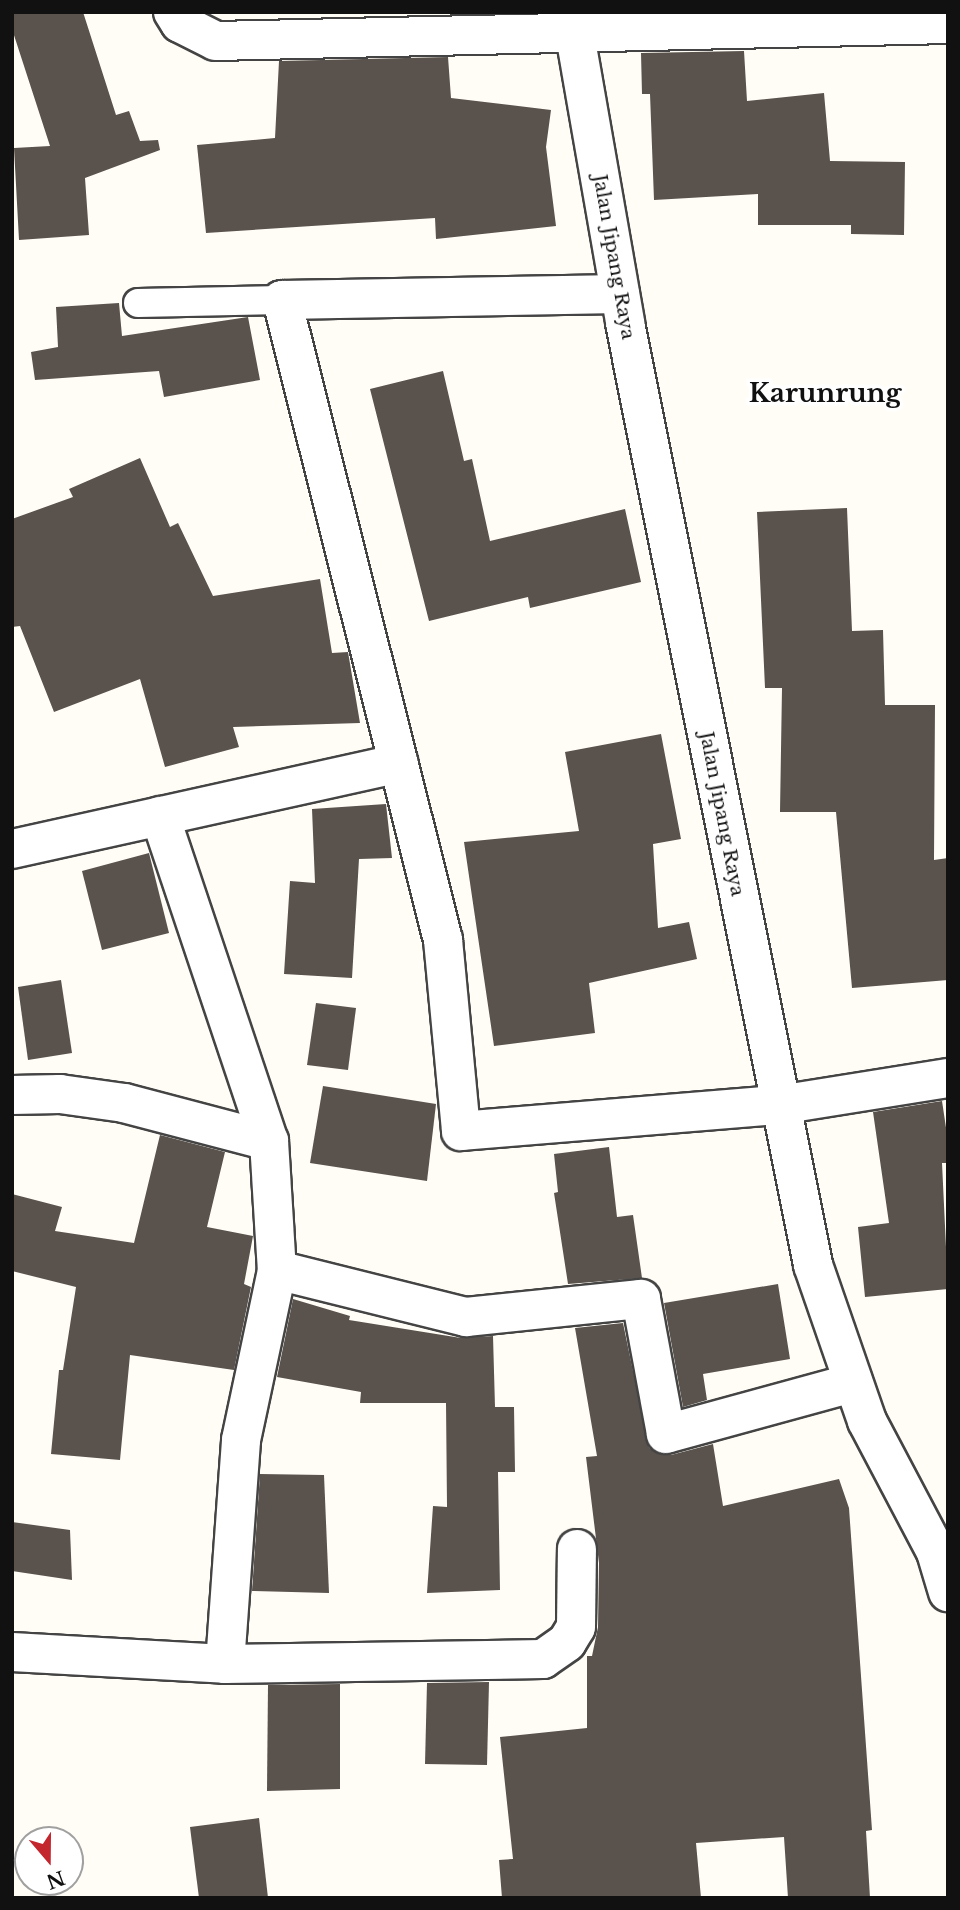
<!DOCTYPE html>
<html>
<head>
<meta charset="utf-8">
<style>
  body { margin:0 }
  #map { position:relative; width:960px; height:1910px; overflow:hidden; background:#fffdf5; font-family:"Libre Baskerville",serif }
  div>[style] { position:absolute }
  .building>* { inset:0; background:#5a524d }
  .roads { filter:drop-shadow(2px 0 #444) drop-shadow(-2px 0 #444) drop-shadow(0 2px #444) drop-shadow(0 -2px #444) }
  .service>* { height:28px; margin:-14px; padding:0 14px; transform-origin:14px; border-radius:14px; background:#fff }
  .minor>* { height:38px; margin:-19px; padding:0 19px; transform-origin:19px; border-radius:19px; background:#fff }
  .tertiary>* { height:38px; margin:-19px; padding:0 19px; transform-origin:19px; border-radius:19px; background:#fff }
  span { translate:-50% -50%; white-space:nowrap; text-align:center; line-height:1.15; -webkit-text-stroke:7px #fff; paint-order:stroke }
  .street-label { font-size:19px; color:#111 }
  .district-label { font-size:26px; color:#111; font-weight:700 }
  .frame { position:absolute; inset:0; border:14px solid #111; pointer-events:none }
  .north { position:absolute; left:14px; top:1826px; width:70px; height:70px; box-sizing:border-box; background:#fff; border:2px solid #a0a0a0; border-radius:50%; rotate:160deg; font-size:19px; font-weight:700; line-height:28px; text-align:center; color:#111 }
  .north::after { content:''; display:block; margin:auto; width:24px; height:32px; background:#c4262e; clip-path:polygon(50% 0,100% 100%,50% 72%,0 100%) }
</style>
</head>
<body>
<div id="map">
  <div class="building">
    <i style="clip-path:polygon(12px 12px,83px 12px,116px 115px,129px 111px,140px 141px,158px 140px,160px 150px,85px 178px,89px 235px,19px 240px,14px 148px,50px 146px,12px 29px)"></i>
    <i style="clip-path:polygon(744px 51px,747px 101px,824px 93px,830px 161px,905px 162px,904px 235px,851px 234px,851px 225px,758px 225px,758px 194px,654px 200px,650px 94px,642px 94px,641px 53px)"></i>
    <i style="clip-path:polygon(448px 57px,451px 98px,551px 110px,546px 147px,556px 226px,436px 239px,435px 218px,206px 233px,197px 145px,275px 138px,279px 61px)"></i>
    <i style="clip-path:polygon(119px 303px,122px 336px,248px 317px,260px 380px,164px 397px,159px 371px,35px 380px,31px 352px,58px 347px,56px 307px)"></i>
    <i style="clip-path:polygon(443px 371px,464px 461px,472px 459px,490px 541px,625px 509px,641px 582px,530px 608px,528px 597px,429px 621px,370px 389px)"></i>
    <i style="clip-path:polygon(140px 458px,170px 527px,178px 523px,213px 596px,320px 579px,332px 653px,348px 652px,360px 723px,233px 727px,239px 747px,165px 767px,140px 679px,54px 712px,20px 626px,12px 627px,12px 519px,73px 497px,69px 489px)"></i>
    <i style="clip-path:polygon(847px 508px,852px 631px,883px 630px,885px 705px,935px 705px,934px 860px,948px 858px,948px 980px,852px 988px,836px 812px,780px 812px,782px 688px,765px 688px,757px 512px)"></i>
    <i style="clip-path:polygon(661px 734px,681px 839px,653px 844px,658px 928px,689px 922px,697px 959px,589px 983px,595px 1033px,494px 1046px,464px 842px,579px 831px,565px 752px)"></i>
    <i style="clip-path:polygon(386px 804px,392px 858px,359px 859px,352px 978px,284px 974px,290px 881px,315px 883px,312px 809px)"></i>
    <i style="clip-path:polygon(149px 853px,169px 933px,102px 950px,82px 871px)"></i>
    <i style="clip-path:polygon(61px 980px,72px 1053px,28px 1060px,18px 987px)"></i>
    <i style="clip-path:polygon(316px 1003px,356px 1008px,348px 1070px,307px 1065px)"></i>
    <i style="clip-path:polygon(323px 1086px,436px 1104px,427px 1181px,310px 1163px)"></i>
    <i style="clip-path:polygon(942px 1101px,948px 1141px,948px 1163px,942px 1163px,948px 1289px,865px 1297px,858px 1227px,889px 1223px,873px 1112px)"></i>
    <i style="clip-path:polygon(160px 1135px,225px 1152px,207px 1227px,253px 1236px,244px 1284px,251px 1287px,234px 1370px,130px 1355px,120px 1460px,51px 1454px,59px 1370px,63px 1370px,76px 1287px,12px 1271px,12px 1194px,62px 1207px,55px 1231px,134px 1243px)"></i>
    <i style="clip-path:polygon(609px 1147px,617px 1217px,633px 1215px,642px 1278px,568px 1284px,554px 1193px,558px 1192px,554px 1154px)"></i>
    <i style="clip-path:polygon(778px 1284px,790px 1359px,703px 1374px,707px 1400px,683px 1407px,664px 1303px)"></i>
    <i style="clip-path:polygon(293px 1299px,350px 1316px,349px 1320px,461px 1338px,493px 1336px,495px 1407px,514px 1407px,515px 1472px,498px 1472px,500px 1590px,427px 1593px,433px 1506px,447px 1507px,446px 1403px,360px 1403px,361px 1392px,277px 1377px)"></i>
    <i style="clip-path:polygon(623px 1323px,649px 1448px,671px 1455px,713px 1444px,723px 1506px,839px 1479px,849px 1508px,872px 1830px,866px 1831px,870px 1898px,788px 1898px,784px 1837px,696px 1843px,701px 1898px,502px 1898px,499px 1860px,513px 1859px,500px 1737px,587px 1728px,587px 1656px,592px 1656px,598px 1627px,599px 1563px,586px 1457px,597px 1456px,575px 1328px)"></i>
    <i style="clip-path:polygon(260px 1474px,324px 1475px,329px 1593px,252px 1591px)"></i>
    <i style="clip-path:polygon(12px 1522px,70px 1530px,72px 1580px,12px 1571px)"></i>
    <i style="clip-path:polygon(489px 1682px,487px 1765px,425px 1764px,427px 1683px)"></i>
    <i style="clip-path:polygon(340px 1684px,340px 1789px,267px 1791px,268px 1685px)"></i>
    <i style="clip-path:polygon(259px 1818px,268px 1898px,199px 1898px,190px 1827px)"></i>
  </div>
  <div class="roads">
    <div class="service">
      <i style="left:138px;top:303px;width:144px;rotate:-1.2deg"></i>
    </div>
    <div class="minor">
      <i style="left:173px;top:12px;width:13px;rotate:58deg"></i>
      <i style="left:180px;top:23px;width:40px;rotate:26.6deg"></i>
      <i style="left:216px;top:41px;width:732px;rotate:-1.33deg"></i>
      <i style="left:620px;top:294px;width:338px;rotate:179deg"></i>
      <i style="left:282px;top:300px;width:660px;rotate:75.88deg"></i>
      <i style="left:443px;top:940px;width:192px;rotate:84.6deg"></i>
      <i style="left:461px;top:1131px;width:319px;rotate:-4.7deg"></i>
      <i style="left:779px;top:1105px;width:171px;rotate:-9.1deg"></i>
      <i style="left:160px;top:816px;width:343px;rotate:71.5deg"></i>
      <i style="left:269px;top:1141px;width:129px;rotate:86.5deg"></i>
      <i style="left:277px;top:1270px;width:195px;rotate:14deg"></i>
      <i style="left:466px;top:1317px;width:176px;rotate:-5.9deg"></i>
      <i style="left:641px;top:1299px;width:137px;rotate:79.5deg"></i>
      <i style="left:666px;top:1434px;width:194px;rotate:-15.3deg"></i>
      <i style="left:12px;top:849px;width:396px;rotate:-12.5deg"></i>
      <i style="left:12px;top:1095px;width:48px;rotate:-1.2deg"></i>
      <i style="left:60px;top:1094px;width:65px;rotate:8deg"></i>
      <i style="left:124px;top:1103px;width:150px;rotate:14.7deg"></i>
      <i style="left:12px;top:1652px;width:213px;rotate:3.2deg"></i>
      <i style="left:225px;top:1664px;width:318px;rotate:-0.9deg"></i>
      <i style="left:543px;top:1659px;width:29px;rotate:-35deg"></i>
      <i style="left:567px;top:1642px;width:17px;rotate:-59deg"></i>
      <i style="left:576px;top:1627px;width:78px;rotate:-89.3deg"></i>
      <i style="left:225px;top:1664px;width:225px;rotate:-85.9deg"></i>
      <i style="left:241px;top:1440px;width:174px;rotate:-78deg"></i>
    </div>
    <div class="tertiary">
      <i style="left:571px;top:12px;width:316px;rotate:80.1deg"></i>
      <i style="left:625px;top:323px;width:961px;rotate:78.71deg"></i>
      <i style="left:813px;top:1265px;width:165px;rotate:70.9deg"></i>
      <i style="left:867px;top:1421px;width:148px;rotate:62.2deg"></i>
      <i style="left:936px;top:1552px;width:42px;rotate:73.3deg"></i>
    </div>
  </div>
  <div class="street-label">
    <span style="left:614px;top:257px;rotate:80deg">Jalan Jipang Raya</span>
    <span style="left:722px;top:814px;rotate:79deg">Jalan Jipang Raya</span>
  </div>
  <div class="district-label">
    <span style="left:825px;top:394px">Karunrung</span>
  </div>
  <div class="frame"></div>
  <div class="north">N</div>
</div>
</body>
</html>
